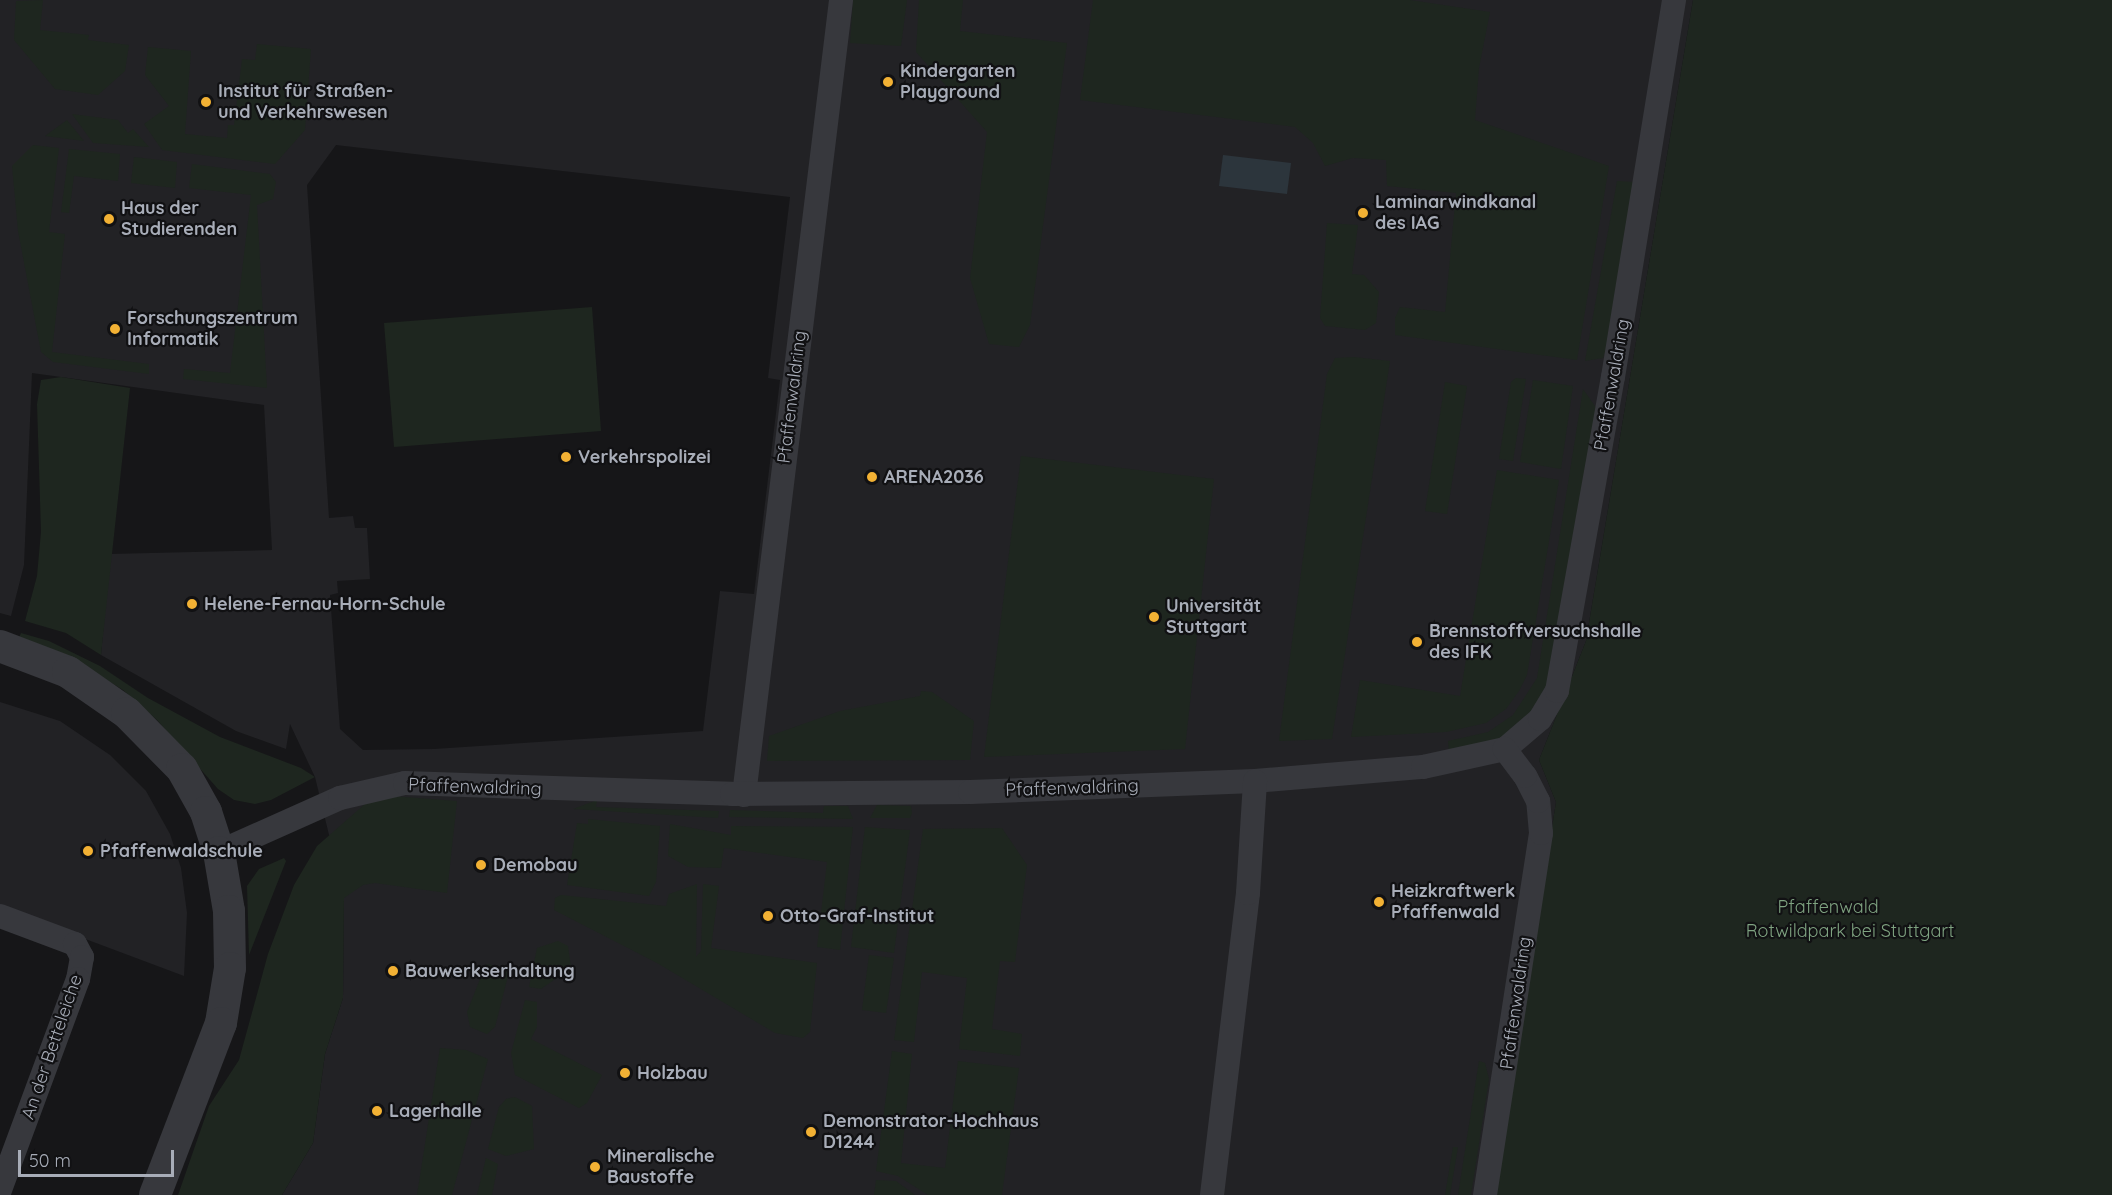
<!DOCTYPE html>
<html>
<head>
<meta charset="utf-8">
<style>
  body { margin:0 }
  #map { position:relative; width:2112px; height:1195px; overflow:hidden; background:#161618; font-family:Quicksand,sans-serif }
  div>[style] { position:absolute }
  .built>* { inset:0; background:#222225 }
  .green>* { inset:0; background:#1e261f }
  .water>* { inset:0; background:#2c353c }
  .minor>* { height:24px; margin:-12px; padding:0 12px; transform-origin:12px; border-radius:12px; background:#37383d }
  .tertiary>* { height:32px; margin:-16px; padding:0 16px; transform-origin:16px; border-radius:16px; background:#37383d }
  .dots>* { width:16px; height:16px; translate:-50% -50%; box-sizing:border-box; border:3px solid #111113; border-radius:50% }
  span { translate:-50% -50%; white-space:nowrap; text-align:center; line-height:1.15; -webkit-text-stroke:4.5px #111113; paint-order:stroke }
  .poi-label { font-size:18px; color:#a8adb8; font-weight:700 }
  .left { translate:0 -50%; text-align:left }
  .street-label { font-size:18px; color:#a8adb8 }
  .park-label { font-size:18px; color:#7fa381 }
  .scale { position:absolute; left:18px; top:1150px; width:156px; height:27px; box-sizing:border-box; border:3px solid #a8adb8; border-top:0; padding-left:8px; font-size:18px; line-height:21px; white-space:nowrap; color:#a8adb8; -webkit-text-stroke:4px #111113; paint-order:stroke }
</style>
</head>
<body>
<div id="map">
  <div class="built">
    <i style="clip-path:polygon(evenodd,0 0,1693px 0,1586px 641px,1539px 760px,1556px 802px,1494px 1195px,282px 1195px,313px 1143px,325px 1054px,343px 998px,344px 897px,315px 777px,290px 724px,286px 749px,236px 731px,101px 655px,110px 554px,272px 550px,264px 405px,32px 373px,24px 565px,11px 616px,0 613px,0 0,336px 145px,790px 197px,768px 378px,780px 380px,754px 594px,720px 591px,703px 731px,434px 749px,363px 750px,340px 729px,330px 595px,338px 593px,337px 581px,370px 579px,367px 528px,355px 528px,353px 516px,329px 518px,307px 185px,336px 145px)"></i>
    <i style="clip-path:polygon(0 702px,60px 721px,110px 755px,146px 791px,170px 834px,181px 868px,187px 913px,184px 976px,0 907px)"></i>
  </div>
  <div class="green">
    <i style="clip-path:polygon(43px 0,40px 30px,89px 35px,88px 40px,129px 45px,125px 71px,98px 95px,55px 89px,14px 40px,16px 1px)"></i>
    <i style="clip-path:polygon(853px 0,907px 0,901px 46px,850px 43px)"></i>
    <i style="clip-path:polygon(919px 0,963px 0,960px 31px,1067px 43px,1030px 325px,1019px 347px,989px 344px,970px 278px,987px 132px,916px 52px)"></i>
    <i style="clip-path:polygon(1093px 0,1410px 0,1490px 12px,1479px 68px,1475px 120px,1609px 166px,1577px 360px,1395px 335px,1395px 318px,1400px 307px,1445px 312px,1456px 193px,1387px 186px,1386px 160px,1353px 158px,1325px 166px,1313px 143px,1295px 127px,1080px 100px)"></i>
    <i style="clip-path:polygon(1693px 0,2112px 0,2112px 1195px,1494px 1195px,1556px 802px,1539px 760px,1586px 641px)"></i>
    <i style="clip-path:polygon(257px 44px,311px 49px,305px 130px,275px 164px,162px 150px,144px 124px,169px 106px,145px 75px,148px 47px,191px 51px,185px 134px,227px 138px,228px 125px,234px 125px,242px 59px,255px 60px)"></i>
    <i style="clip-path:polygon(72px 114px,118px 120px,128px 133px,133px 129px,149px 147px,93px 143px)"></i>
    <i style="clip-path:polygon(67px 120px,84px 141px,45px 136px)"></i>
    <i style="clip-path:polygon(33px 145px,59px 148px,49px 232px,65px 234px,52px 352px,149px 364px,149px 374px,53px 362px,41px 352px,18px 231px,12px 166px)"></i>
    <i style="clip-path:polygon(69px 149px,120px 154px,118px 181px,74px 176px,69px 213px,61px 212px)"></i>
    <i style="clip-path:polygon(134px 157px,177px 162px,175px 188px,131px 183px)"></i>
    <i style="clip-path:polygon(192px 164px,270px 174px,276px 182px,273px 199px,257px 205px,267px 388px,183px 379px,184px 369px,230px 373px,251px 195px,189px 188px)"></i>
    <i style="clip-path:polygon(1617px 181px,1634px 182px,1609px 340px,1603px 358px,1585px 361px)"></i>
    <i style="clip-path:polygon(1327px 223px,1358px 225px,1352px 274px,1364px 275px,1379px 292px,1376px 323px,1365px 330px,1325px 326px,1320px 318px)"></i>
    <i style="clip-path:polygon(592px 307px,601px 431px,394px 447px,384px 323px)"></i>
    <i style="clip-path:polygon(1354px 357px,1390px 361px,1332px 739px,1279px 741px,1327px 374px,1335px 358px)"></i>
    <i style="clip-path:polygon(61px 377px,130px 388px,101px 655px,66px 633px,25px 621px,37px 576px,41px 532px,37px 404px,41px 380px)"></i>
    <i style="clip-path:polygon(1516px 378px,1526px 379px,1513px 461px,1499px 459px,1511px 382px)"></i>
    <i style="clip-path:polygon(1533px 380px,1573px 386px,1561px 469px,1520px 462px)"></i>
    <i style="clip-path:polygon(1445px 382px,1467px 386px,1447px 514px,1425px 511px)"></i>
    <i style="clip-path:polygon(1583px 389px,1597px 409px,1548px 684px,1532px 713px,1501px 738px,1449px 753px,1448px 741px,1488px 732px,1513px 715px,1537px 678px)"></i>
    <i style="clip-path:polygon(1021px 456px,1214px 479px,1185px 749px,984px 757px)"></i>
    <i style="clip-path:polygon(1497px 470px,1559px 480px,1527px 675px,1519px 691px,1506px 709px,1486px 723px,1446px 732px,1351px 737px,1360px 680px,1460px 696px)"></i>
    <i style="clip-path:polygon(21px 633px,49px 641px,100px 666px,148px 698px,220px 737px,301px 768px,315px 777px,271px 800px,255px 804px,234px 800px,218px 789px,157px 720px,123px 690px,89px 669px,18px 640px)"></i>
    <i style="clip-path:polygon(921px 691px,932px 692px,974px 721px,970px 760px,767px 761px,769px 736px,840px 711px,920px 696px)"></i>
    <i style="clip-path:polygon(392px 796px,457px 801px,447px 893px,375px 883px,363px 885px,344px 898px,343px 998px,325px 1054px,313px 1143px,282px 1195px,178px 1195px,209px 1106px,239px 1060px,268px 954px,294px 885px,317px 846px,365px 804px)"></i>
    <i style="clip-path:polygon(597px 800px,596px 807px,719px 811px,718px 818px,573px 809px)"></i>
    <i style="clip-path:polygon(877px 805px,911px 806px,912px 813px,910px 818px,870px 818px)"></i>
    <i style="clip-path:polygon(824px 806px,848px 806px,853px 819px,729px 817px,730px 810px,823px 813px)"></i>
    <i style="clip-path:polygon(588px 819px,660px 826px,656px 882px,649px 896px,567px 885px,577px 823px,588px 824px)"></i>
    <i style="clip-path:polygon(670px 824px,731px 835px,731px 826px,853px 827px,840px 950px,817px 947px,827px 862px,724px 848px,721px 868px,688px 867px,668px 856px)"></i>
    <i style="clip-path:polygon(865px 827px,910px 830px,894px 953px,851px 947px)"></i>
    <i style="clip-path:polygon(1002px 828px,1027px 865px,1015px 962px,1000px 961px,992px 1029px,1022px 1034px,1020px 1056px,959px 1049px,967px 978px,922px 972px,914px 1042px,894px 1040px,923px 829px)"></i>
    <i style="clip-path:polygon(284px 858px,286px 861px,249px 955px,247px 886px,259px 869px)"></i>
    <i style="clip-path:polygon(697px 884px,696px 957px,701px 951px,703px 884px,719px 886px,711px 948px,817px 963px,810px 1032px,803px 1038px,775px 1033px,657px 963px,554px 910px,555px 898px,561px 895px,666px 906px,669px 894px)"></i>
    <i style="clip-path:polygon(558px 941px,568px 946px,571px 968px,541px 989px,529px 987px,537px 948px)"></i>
    <i style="clip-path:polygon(869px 955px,894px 958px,886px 1013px,862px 1010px)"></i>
    <i style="clip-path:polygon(486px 964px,510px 968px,495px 1027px,487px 1034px,470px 1027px,467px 1012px)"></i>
    <i style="clip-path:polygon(525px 1000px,537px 1002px,537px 1027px,531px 1039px,602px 1075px,587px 1103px,579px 1108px,515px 1075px,511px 1053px)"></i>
    <i style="clip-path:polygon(440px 1048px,466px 1050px,488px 1059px,452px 1195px,417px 1195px)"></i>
    <i style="clip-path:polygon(892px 1051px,912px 1054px,901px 1163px,945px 1168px,958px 1061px,1019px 1068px,1002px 1195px,928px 1195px,898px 1176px,876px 1171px)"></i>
    <i style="clip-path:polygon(1479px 1061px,1485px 1063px,1489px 1079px,1471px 1195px,1458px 1195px)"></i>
    <i style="clip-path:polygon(515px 1097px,532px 1106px,534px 1149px,506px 1156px,488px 1149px,499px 1107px,506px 1099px)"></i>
    <i style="clip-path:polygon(1453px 1147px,1458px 1147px,1450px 1195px,1445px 1195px)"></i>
    <i style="clip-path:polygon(486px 1158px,498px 1164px,492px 1195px,477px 1195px)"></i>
    <i style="clip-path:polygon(876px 1180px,896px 1181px,915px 1195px,874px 1195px)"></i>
  </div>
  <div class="water">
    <i style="clip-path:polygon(1223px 155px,1291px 163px,1287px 194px,1219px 186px)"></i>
  </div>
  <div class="minor">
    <i style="left:744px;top:795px;width:801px;rotate:-83.04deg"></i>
    <i style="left:219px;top:852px;width:133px;rotate:-24.1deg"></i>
    <i style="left:340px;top:798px;width:67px;rotate:-13deg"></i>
    <i style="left:405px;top:783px;width:327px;rotate:1.9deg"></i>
    <i style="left:732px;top:794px;width:238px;rotate:-0.5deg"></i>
    <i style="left:970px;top:792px;width:285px;rotate:-2.2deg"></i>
    <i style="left:1255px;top:781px;width:169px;rotate:-4.8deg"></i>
    <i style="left:1423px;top:767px;width:84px;rotate:-12.4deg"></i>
    <i style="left:1505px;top:749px;width:46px;rotate:-40.6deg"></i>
    <i style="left:1540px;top:719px;width:33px;rotate:-59deg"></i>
    <i style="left:1557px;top:691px;width:319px;rotate:-79.9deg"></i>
    <i style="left:1613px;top:377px;width:382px;rotate:-80.8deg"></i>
    <i style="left:0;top:916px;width:80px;rotate:20.5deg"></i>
    <i style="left:75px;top:944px;width:15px;rotate:62deg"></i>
    <i style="left:82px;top:957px;width:22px;rotate:100deg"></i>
    <i style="left:78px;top:979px;width:225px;rotate:110.3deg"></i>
    <i style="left:1212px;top:1195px;width:304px;rotate:-83.2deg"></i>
    <i style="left:1248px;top:893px;width:112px;rotate:-86.4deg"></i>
    <i style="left:1485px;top:1195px;width:366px;rotate:-81.2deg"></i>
    <i style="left:1541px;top:833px;width:32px;rotate:-95deg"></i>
    <i style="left:1538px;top:801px;width:28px;rotate:-117deg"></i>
    <i style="left:1525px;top:776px;width:34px;rotate:-127deg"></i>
  </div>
  <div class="tertiary">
    <i style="left:0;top:646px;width:73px;rotate:20.9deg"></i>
    <i style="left:68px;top:672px;width:72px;rotate:34.8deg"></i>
    <i style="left:127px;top:713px;width:78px;rotate:45.5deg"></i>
    <i style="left:182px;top:769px;width:49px;rotate:60.8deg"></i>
    <i style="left:206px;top:812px;width:42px;rotate:72deg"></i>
    <i style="left:219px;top:852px;width:60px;rotate:80.4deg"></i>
    <i style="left:229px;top:911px;width:57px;rotate:89deg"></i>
    <i style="left:230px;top:968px;width:56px;rotate:99.3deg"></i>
    <i style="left:221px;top:1023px;width:184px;rotate:111deg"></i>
  </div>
  <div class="dots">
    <i style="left:888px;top:82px;background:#f2b134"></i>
    <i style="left:206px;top:102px;background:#f2b134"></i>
    <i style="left:1363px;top:213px;background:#f2b134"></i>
    <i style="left:109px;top:219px;background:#f2b134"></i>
    <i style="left:115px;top:329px;background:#f2b134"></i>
    <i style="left:566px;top:457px;background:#f2b134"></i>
    <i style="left:872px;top:477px;background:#f2b134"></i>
    <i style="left:192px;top:604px;background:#f2b134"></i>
    <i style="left:1154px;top:617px;background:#f2b134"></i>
    <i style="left:1417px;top:642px;background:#f2b134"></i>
    <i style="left:88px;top:851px;background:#f2b134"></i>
    <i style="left:481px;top:865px;background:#f2b134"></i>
    <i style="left:1379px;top:902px;background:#f2b134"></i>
    <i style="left:768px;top:916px;background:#f2b134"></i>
    <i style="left:393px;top:971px;background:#f2b134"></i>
    <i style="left:625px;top:1073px;background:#f2b134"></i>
    <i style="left:377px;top:1111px;background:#f2b134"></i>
    <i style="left:811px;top:1132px;background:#f2b134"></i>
    <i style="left:595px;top:1167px;background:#f2b134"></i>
  </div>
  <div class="poi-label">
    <span class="left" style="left:900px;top:82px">Kindergarten<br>Playground</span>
    <span class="left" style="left:218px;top:102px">Institut für Straßen-<br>und Verkehrswesen</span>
    <span class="left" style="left:1375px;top:213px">Laminarwindkanal<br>des IAG</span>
    <span class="left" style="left:121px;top:219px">Haus der<br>Studierenden</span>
    <span class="left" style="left:127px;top:329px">Forschungszentrum<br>Informatik</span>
    <span class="left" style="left:578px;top:457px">Verkehrspolizei</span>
    <span class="left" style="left:884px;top:477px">ARENA2036</span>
    <span class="left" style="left:204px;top:604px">Helene-Fernau-Horn-Schule</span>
    <span class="left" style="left:1166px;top:617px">Universität<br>Stuttgart</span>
    <span class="left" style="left:1429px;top:642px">Brennstoffversuchshalle<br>des IFK</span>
    <span class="left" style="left:100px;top:851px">Pfaffenwaldschule</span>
    <span class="left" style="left:493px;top:865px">Demobau</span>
    <span class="left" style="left:1391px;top:902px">Heizkraftwerk<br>Pfaffenwald</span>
    <span class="left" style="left:780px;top:916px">Otto-Graf-Institut</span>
    <span class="left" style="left:405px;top:971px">Bauwerkserhaltung</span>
    <span class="left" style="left:637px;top:1073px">Holzbau</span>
    <span class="left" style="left:389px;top:1111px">Lagerhalle</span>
    <span class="left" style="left:823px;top:1132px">Demonstrator-Hochhaus<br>D1244</span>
    <span class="left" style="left:607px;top:1167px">Mineralische<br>Baustoffe</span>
  </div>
  <div class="street-label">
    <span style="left:1612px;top:385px;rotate:-80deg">Pfaffenwaldring</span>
    <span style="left:792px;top:397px;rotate:-83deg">Pfaffenwaldring</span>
    <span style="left:475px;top:787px;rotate:2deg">Pfaffenwaldring</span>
    <span style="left:1072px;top:788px;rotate:-2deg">Pfaffenwaldring</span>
    <span style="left:1516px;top:1003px;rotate:-82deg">Pfaffenwaldring</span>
    <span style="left:52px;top:1047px;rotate:-71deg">An der Betteleiche</span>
  </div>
  <div class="park-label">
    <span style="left:1828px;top:907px">Pfaffenwald</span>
    <span style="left:1850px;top:931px">Rotwildpark bei Stuttgart</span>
  </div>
  <div class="scale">50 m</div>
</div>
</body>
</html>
